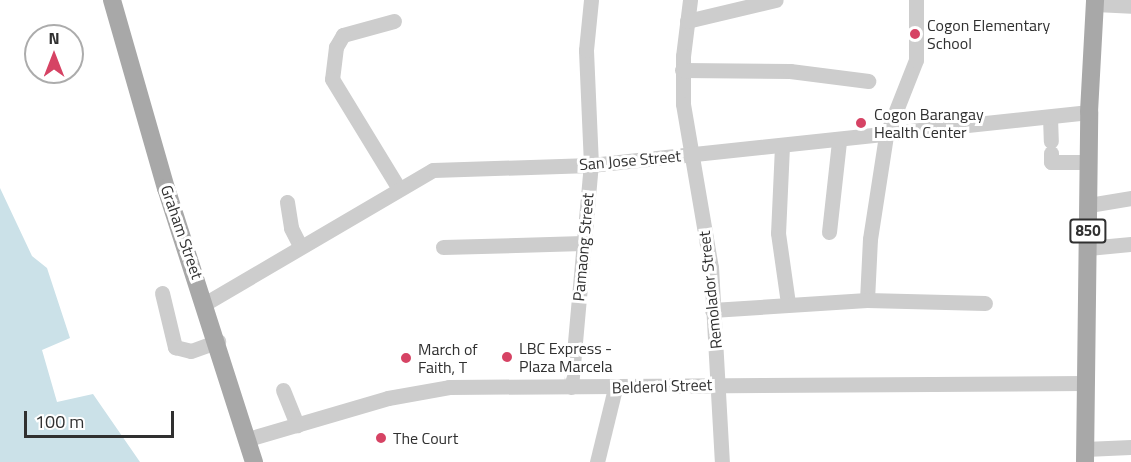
<!DOCTYPE html>
<html>
<head>
<meta charset="utf-8">
<style>
  body { margin:0 }
  #map { position:relative; width:1131px; height:462px; overflow:hidden; background:#fff; font-family:"Titillium Web",sans-serif }
  div>[style] { position:absolute }
  .water>* { inset:0; background:#cbe1e8 }
  .minor>* { height:15px; margin:-7.5px; padding:0 7.5px; transform-origin:7.5px; border-radius:7.5px; background:#cdcdcd }
  .major>* { height:18px; margin:-9px; padding:0 9px; transform-origin:9px; border-radius:9px; background:#a8a8a8 }
  .dots>* { width:16px; height:16px; translate:-50% -50%; box-sizing:border-box; border:3px solid #fff; border-radius:50% }
  span { translate:-50% -50%; white-space:nowrap; text-align:center; line-height:1.15; -webkit-text-stroke:6px #fff; paint-order:stroke }
  .shield-label span { padding:2px 4px; background:#fff; border:2px solid; border-radius:4px; -webkit-text-stroke-width:0 }
  .shield-label { font-size:15px; color:#303030; font-weight:700 }
  .poi-label { font-size:16px; color:#303030 }
  .left { translate:0 -50%; text-align:left }
  .street-label { font-size:16px; color:#303030 }
  .north { position:absolute; left:24px; top:24px; width:60px; height:60px; box-sizing:border-box; background:#fff; border:2px solid #acacac; border-radius:50%; rotate:0deg; font-size:16px; font-weight:700; line-height:24px; text-align:center; color:#303030 }
  .north::after { content:''; display:block; margin:auto; width:21px; height:27px; background:#d64364; clip-path:polygon(50% 0,100% 100%,50% 72%,0 100%) }
  .scale { position:absolute; left:24px; top:411px; width:150px; height:27px; box-sizing:border-box; border:3px solid #303030; border-top:0; padding-left:8px; font-size:18px; line-height:21px; white-space:nowrap; color:#303030; -webkit-text-stroke:4px #fff; paint-order:stroke }
</style>
</head>
<body>
<div id="map">
  <div class="water">
    <i style="clip-path:polygon(0 188px,32px 256px,47px 268px,70px 338px,42px 350px,57px 402px,93px 394px,140px 462px,0 462px)"></i>
  </div>
  <div class="minor">
    <i style="left:690px;top:0;width:56px;rotate:97.1deg"></i>
    <i style="left:683px;top:56px;width:48px;rotate:90deg"></i>
    <i style="left:683px;top:104px;width:165px;rotate:80.3deg"></i>
    <i style="left:711px;top:267px;width:195px;rotate:86.8deg"></i>
    <i style="left:1095px;top:4px;width:36px;rotate:3deg"></i>
    <i style="left:394px;top:21px;width:53px;rotate:164.6deg"></i>
    <i style="left:343px;top:35px;width:14px;rotate:120deg"></i>
    <i style="left:336px;top:47px;width:32px;rotate:97deg"></i>
    <i style="left:332px;top:79px;width:127px;rotate:58.6deg"></i>
    <i style="left:687px;top:21px;width:91px;rotate:-13.3deg"></i>
    <i style="left:682px;top:70px;width:108px;rotate:0.5deg"></i>
    <i style="left:790px;top:71px;width:79px;rotate:7.3deg"></i>
    <i style="left:1050px;top:117px;width:24px;rotate:88deg"></i>
    <i style="left:782px;top:146px;width:87px;rotate:92.6deg"></i>
    <i style="left:778px;top:233px;width:71px;rotate:81.9deg"></i>
    <i style="left:1051px;top:153px;width:9px;rotate:90deg"></i>
    <i style="left:1051px;top:162px;width:38px"></i>
    <i style="left:287px;top:202px;width:26px;rotate:81deg"></i>
    <i style="left:291px;top:228px;width:20px;rotate:63deg"></i>
    <i style="left:1089px;top:205px;width:43px;rotate:-9.5deg"></i>
    <i style="left:829px;top:232px;width:92px;rotate:-83.7deg"></i>
    <i style="left:443px;top:247px;width:140px;rotate:-1.6deg"></i>
    <i style="left:1088px;top:248px;width:43px;rotate:-5.3deg"></i>
    <i style="left:162px;top:293px;width:56px;rotate:76.5deg"></i>
    <i style="left:175px;top:347px;width:16px;rotate:14deg"></i>
    <i style="left:191px;top:351px;width:29px;rotate:-20deg"></i>
    <i style="left:867px;top:300px;width:61px;rotate:-87.2deg"></i>
    <i style="left:870px;top:239px;width:104px;rotate:-81.2deg"></i>
    <i style="left:886px;top:136px;width:82px;rotate:-68.5deg"></i>
    <i style="left:916px;top:60px;width:60px;rotate:-90deg"></i>
    <i style="left:206px;top:303px;width:263px;rotate:-30.4deg"></i>
    <i style="left:433px;top:170px;width:158px;rotate:-1.8deg"></i>
    <i style="left:591px;top:165px;width:501px;rotate:-6.07deg"></i>
    <i style="left:712px;top:310px;width:155px;rotate:-3.7deg"></i>
    <i style="left:867px;top:300px;width:118px;rotate:1.5deg"></i>
    <i style="left:571px;top:387px;width:223px;rotate:-84.9deg"></i>
    <i style="left:591px;top:165px;width:115px;rotate:-92.5deg"></i>
    <i style="left:586px;top:50px;width:50px;rotate:-84.3deg"></i>
    <i style="left:283px;top:390px;width:38px;rotate:68deg"></i>
    <i style="left:248px;top:439px;width:146px;rotate:-16.3deg"></i>
    <i style="left:388px;top:398px;width:62px;rotate:-10.2deg"></i>
    <i style="left:449px;top:387px;width:635px;rotate:-0.36deg"></i>
    <i style="left:1085px;top:449px;width:46px;rotate:-2.5deg"></i>
    <i style="left:597px;top:462px;width:76px;rotate:-76.3deg"></i>
  </div>
  <div class="major">
    <i style="left:112px;top:0;width:196px;rotate:74deg"></i>
    <i style="left:166px;top:188px;width:288px;rotate:72.2deg"></i>
    <i style="left:1085px;top:462px;width:350px;rotate:-89.3deg"></i>
    <i style="left:1089px;top:112px;width:112px;rotate:-86.9deg"></i>
  </div>
  <div class="dots">
    <i style="left:915px;top:34px;background:#d64364"></i>
    <i style="left:861px;top:123px;background:#d64364"></i>
    <i style="left:507px;top:357px;background:#d64364"></i>
    <i style="left:406px;top:358px;background:#d64364"></i>
    <i style="left:381px;top:438px;background:#d64364"></i>
  </div>
  <div class="shield-label">
    <span style="left:1088px;top:231px">850</span>
  </div>
  <div class="poi-label">
    <span class="left" style="left:927px;top:34px">Cogon Elementary<br>School</span>
    <span class="left" style="left:874px;top:123px">Cogon Barangay<br>Health Center</span>
    <span class="left" style="left:519px;top:357px">LBC Express -<br>Plaza Marcela</span>
    <span class="left" style="left:418px;top:358px">March of<br>Faith, T</span>
    <span class="left" style="left:393px;top:438px">The Court</span>
  </div>
  <div class="street-label">
    <span style="left:630px;top:160px;rotate:-5deg">San Jose Street</span>
    <span style="left:182px;top:232px;rotate:71deg">Graham Street</span>
    <span style="left:583px;top:247px;rotate:-85deg">Pamaong Street</span>
    <span style="left:710px;top:290px;rotate:-96deg">Remolador Street</span>
    <span style="left:662px;top:386px;rotate:-2deg">Belderol Street</span>
  </div>
  <div class="north">N</div>
  <div class="scale">100 m</div>
</div>
</body>
</html>
